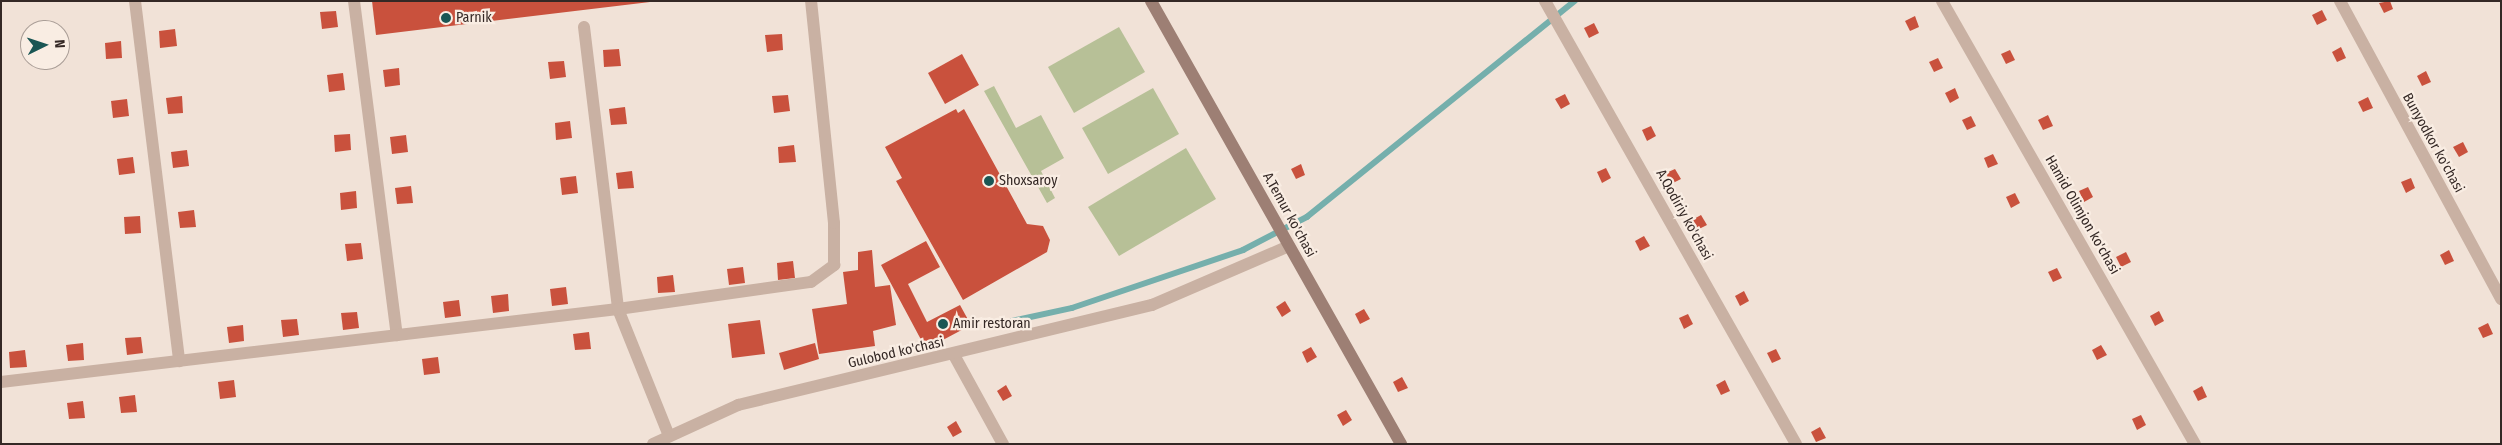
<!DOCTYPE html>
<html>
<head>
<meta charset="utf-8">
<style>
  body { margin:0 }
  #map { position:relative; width:2502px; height:445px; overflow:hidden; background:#f1e2d7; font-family:"Fira Sans Condensed",sans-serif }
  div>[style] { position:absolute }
  .green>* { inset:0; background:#b7c097 }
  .stream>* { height:5.5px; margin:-2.75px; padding:0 2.75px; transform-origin:2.75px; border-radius:2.75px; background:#75afac }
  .building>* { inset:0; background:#c9513d }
  .minor>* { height:12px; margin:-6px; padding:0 6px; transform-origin:6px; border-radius:6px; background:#c9b1a3 }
  .secondary>* { height:12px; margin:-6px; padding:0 6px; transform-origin:6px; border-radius:6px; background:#9d7f74 }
  .dots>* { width:14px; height:14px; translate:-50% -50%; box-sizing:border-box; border:2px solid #f9ede3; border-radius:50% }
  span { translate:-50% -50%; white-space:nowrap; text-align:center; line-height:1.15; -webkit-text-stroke:4.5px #f9ede3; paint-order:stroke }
  .poi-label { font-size:14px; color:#342825 }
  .left { translate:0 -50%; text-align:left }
  .street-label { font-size:14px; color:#342825 }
  .frame { position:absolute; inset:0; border:2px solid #342825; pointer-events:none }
  .north { position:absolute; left:20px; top:20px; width:50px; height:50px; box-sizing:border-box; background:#f9ede3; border:1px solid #aa9e97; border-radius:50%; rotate:86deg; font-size:14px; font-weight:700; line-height:20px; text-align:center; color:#342825 }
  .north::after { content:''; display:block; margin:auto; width:18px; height:22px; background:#1a5654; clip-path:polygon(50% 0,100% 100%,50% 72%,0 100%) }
</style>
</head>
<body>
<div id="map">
  <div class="green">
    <i style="clip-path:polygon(1119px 27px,1145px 72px,1074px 113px,1048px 67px)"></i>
    <i style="clip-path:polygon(994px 86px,1016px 128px,1041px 115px,1064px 158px,1041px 171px,1055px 198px,1047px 203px,984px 91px)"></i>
    <i style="clip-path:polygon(1153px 88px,1179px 134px,1108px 174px,1082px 128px)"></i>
    <i style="clip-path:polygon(1186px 148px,1216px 199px,1119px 256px,1088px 207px)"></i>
  </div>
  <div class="stream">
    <i style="left:989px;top:326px;width:85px;rotate:-12.2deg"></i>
    <i style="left:1072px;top:308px;width:181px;rotate:-18.7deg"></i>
    <i style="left:1243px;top:250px;width:72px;rotate:-27.3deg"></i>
    <i style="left:1307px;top:217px;width:344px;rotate:-38.9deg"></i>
  </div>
  <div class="building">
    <i style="clip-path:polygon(372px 1px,650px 1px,650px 2px,376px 35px)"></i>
    <i style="clip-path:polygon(2390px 1px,2393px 9px,2384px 13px,2379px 3px)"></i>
    <i style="clip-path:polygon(2322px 10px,2327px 20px,2317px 25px,2312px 15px)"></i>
    <i style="clip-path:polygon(336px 11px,338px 27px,322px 29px,320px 12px)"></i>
    <i style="clip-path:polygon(1915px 16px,1919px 27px,1910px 31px,1905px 21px)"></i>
    <i style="clip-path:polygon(1594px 23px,1599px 33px,1589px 38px,1584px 28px)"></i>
    <i style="clip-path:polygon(175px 29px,177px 46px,160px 48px,159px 31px)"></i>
    <i style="clip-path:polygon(782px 34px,783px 50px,767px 52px,765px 35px)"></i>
    <i style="clip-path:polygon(121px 41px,122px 58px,106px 59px,105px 43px)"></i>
    <i style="clip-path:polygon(2341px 47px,2346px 58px,2337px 62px,2332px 52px)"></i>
    <i style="clip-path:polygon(619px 49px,621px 66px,604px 67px,603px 50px)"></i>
    <i style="clip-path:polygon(2010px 50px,2015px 60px,2006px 64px,2001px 54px)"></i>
    <i style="clip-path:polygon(962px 54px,979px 85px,945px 104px,928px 73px)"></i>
    <i style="clip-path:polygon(1938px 58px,1943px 68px,1934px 72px,1929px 62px)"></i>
    <i style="clip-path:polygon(564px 61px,566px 77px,550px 79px,548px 62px)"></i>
    <i style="clip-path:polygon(399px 68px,400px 85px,385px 87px,383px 70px)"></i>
    <i style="clip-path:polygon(2426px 71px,2431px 82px,2422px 86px,2417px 76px)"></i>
    <i style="clip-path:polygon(343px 73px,345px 90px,329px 92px,327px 75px)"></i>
    <i style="clip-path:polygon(1955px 88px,1959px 98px,1950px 103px,1945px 93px)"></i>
    <i style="clip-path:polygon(1565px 94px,1570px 104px,1561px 109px,1555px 99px)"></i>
    <i style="clip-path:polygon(788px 95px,790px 111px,774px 113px,772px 96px)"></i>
    <i style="clip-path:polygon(182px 96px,183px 113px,168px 114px,166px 98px)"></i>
    <i style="clip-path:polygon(2368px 97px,2373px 108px,2363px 112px,2358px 102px)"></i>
    <i style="clip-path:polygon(127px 99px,129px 116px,113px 118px,111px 101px)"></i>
    <i style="clip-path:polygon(625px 107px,627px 124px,611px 125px,609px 109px)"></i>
    <i style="clip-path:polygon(956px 109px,958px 113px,964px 109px,1027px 224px,1043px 226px,1050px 240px,1047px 252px,963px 300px,896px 181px,902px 178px,885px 147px)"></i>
    <i style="clip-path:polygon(2048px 115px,2053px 126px,2043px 130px,2038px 120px)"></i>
    <i style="clip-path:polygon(1971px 116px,1976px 126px,1967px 130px,1962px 120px)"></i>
    <i style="clip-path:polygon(570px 121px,572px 138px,556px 140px,555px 123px)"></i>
    <i style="clip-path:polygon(1651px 126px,1656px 136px,1647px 141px,1642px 130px)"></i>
    <i style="clip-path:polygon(350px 134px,351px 150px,335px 152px,334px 135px)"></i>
    <i style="clip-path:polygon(406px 135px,408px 152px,392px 154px,390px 137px)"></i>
    <i style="clip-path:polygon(2463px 142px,2468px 152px,2459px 157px,2453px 147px)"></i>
    <i style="clip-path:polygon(794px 145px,796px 162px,779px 163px,778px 147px)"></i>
    <i style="clip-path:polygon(187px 150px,189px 166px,173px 168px,171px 152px)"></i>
    <i style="clip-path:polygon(1993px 154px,1998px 164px,1988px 168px,1984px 158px)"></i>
    <i style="clip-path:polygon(133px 157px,135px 173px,119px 175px,117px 159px)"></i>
    <i style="clip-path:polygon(1301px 164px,1305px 175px,1296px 179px,1291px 169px)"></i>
    <i style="clip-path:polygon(1606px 168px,1611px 178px,1602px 183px,1597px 172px)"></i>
    <i style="clip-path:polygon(1675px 169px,1681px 179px,1671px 184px,1666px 173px)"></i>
    <i style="clip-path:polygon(632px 171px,634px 188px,618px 189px,616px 173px)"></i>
    <i style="clip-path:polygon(576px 176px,578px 193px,562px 195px,560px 178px)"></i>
    <i style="clip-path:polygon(2411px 178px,2415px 188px,2406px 193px,2401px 182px)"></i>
    <i style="clip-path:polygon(411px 186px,413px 203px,397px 204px,395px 188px)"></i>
    <i style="clip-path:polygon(2088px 187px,2093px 197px,2084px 202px,2079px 191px)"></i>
    <i style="clip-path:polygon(356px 191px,357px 208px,341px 210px,340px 193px)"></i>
    <i style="clip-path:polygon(2015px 193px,2020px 203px,2011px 208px,2006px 197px)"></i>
    <i style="clip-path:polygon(194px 210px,196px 227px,180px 228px,178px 212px)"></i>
    <i style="clip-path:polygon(1701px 215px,1707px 225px,1697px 230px,1692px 220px)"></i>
    <i style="clip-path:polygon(140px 216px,141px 233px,125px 234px,124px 217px)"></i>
    <i style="clip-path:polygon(1644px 236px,1650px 246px,1640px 251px,1635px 241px)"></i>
    <i style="clip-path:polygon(926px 241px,940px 267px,908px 284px,927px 322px,960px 305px,971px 325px,926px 349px,881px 265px)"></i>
    <i style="clip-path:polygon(361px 243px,363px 259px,347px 261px,345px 244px)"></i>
    <i style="clip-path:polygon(872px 250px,875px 287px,890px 285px,896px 325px,873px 331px,875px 346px,819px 354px,812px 309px,847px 304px,843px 272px,858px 270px,858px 252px)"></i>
    <i style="clip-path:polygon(2449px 250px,2454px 261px,2445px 265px,2440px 255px)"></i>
    <i style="clip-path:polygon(2126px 252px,2131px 262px,2121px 267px,2116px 257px)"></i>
    <i style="clip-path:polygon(793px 261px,795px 278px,778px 280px,777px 263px)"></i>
    <i style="clip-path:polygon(743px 267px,745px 283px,729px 285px,727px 269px)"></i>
    <i style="clip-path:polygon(2057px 268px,2062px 278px,2053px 282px,2048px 272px)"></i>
    <i style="clip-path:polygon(673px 275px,675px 292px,658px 293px,657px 277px)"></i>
    <i style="clip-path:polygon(566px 287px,568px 304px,552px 306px,550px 289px)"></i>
    <i style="clip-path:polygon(1744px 291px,1749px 301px,1740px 306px,1735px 296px)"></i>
    <i style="clip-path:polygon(508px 294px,509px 311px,493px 313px,491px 296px)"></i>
    <i style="clip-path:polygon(459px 300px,461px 316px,445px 318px,443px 302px)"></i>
    <i style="clip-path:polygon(1285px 301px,1291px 311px,1282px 317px,1276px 307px)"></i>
    <i style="clip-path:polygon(1364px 309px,1370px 319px,1360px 324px,1355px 314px)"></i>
    <i style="clip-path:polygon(2159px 311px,2164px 321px,2155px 326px,2150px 316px)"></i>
    <i style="clip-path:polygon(357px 312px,359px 328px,343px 330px,341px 313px)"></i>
    <i style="clip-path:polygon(1688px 314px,1693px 324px,1684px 329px,1679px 318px)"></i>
    <i style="clip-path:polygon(297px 319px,299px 335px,283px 337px,281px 320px)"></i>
    <i style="clip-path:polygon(760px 320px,765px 354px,732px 358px,728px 324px)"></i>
    <i style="clip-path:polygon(2488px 323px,2493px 334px,2483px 338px,2478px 328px)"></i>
    <i style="clip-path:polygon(243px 325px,244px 341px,229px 343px,227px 327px)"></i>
    <i style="clip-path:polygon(589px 332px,591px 349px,575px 350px,573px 334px)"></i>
    <i style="clip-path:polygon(141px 337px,143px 353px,127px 355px,125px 338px)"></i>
    <i style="clip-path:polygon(83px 343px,84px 360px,68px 361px,66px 345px)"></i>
    <i style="clip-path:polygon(815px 343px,819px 359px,784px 370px,779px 353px)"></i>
    <i style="clip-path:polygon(2101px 345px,2107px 355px,2097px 360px,2092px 350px)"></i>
    <i style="clip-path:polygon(1311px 347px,1317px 357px,1307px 363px,1302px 352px)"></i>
    <i style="clip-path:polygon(1776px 349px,1781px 359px,1772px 363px,1767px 353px)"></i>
    <i style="clip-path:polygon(25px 350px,27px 367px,10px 368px,9px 352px)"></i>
    <i style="clip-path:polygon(438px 357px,440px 373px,424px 375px,422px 359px)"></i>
    <i style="clip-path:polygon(1402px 377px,1408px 388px,1398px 392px,1393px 382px)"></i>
    <i style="clip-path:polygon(234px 380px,236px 397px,220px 399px,218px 382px)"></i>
    <i style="clip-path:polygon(1725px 380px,1730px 391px,1721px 395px,1716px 385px)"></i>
    <i style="clip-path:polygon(1006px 385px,1012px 396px,1003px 401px,997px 391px)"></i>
    <i style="clip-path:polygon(2202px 386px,2207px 397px,2198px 401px,2193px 391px)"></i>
    <i style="clip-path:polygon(135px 395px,137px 412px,121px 413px,119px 397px)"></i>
    <i style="clip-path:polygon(83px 401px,85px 418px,69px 419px,67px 403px)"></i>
    <i style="clip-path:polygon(1346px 410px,1352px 420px,1343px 426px,1337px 415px)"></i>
    <i style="clip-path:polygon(2141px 415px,2146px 425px,2137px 430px,2132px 419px)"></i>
    <i style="clip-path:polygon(956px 421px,962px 432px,953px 437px,947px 427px)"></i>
    <i style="clip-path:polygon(1820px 427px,1826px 438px,1816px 442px,1811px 432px)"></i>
  </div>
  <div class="minor">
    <i style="left:135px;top:1px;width:363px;rotate:83deg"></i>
    <i style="left:354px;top:1px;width:337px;rotate:82.7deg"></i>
    <i style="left:1545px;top:1px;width:509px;rotate:60.46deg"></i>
    <i style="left:1942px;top:1px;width:510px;rotate:60.27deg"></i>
    <i style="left:2340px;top:1px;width:339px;rotate:61.6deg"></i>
    <i style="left:584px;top:27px;width:284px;rotate:83.1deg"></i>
    <i style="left:618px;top:309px;width:137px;rotate:68.1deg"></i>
    <i style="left:954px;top:355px;width:102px;rotate:61.2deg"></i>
    <i style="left:1px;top:382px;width:621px;rotate:-6.75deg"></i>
    <i style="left:618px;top:309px;width:195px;rotate:-8deg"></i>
    <i style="left:811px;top:282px;width:29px;rotate:-36deg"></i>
    <i style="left:834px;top:265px;width:42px;rotate:-90deg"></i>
    <i style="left:834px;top:223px;width:223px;rotate:-95.9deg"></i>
    <i style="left:653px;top:444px;width:94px;rotate:-24.6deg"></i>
    <i style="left:738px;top:405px;width:426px;rotate:-13.6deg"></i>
    <i style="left:1152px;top:305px;width:149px;rotate:-23.3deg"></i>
  </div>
  <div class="secondary">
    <i style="left:1151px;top:1px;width:509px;rotate:60.56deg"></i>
  </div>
  <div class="dots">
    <i style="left:446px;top:18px;background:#1a5654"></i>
    <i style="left:989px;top:181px;background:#1a5654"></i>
    <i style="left:943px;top:324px;background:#1a5654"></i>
  </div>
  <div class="poi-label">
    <span class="left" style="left:456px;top:18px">Parnik</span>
    <span class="left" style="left:999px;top:181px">Shoxsaroy</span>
    <span class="left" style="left:953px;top:324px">Amir restoran</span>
  </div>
  <div class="street-label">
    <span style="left:2433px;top:143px;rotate:61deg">Bunyodkor ko'chasi</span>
    <span style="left:1289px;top:215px;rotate:61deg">A.Temur ko'chasi</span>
    <span style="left:1684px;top:215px;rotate:61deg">A.Qodiriy ko'chasi</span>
    <span style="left:2082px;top:215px;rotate:60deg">Hamid Olimjon ko'chasi</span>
    <span style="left:896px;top:353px;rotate:-13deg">Gulobod ko'chasi</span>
  </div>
  <div class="frame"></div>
  <div class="north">N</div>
</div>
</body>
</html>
